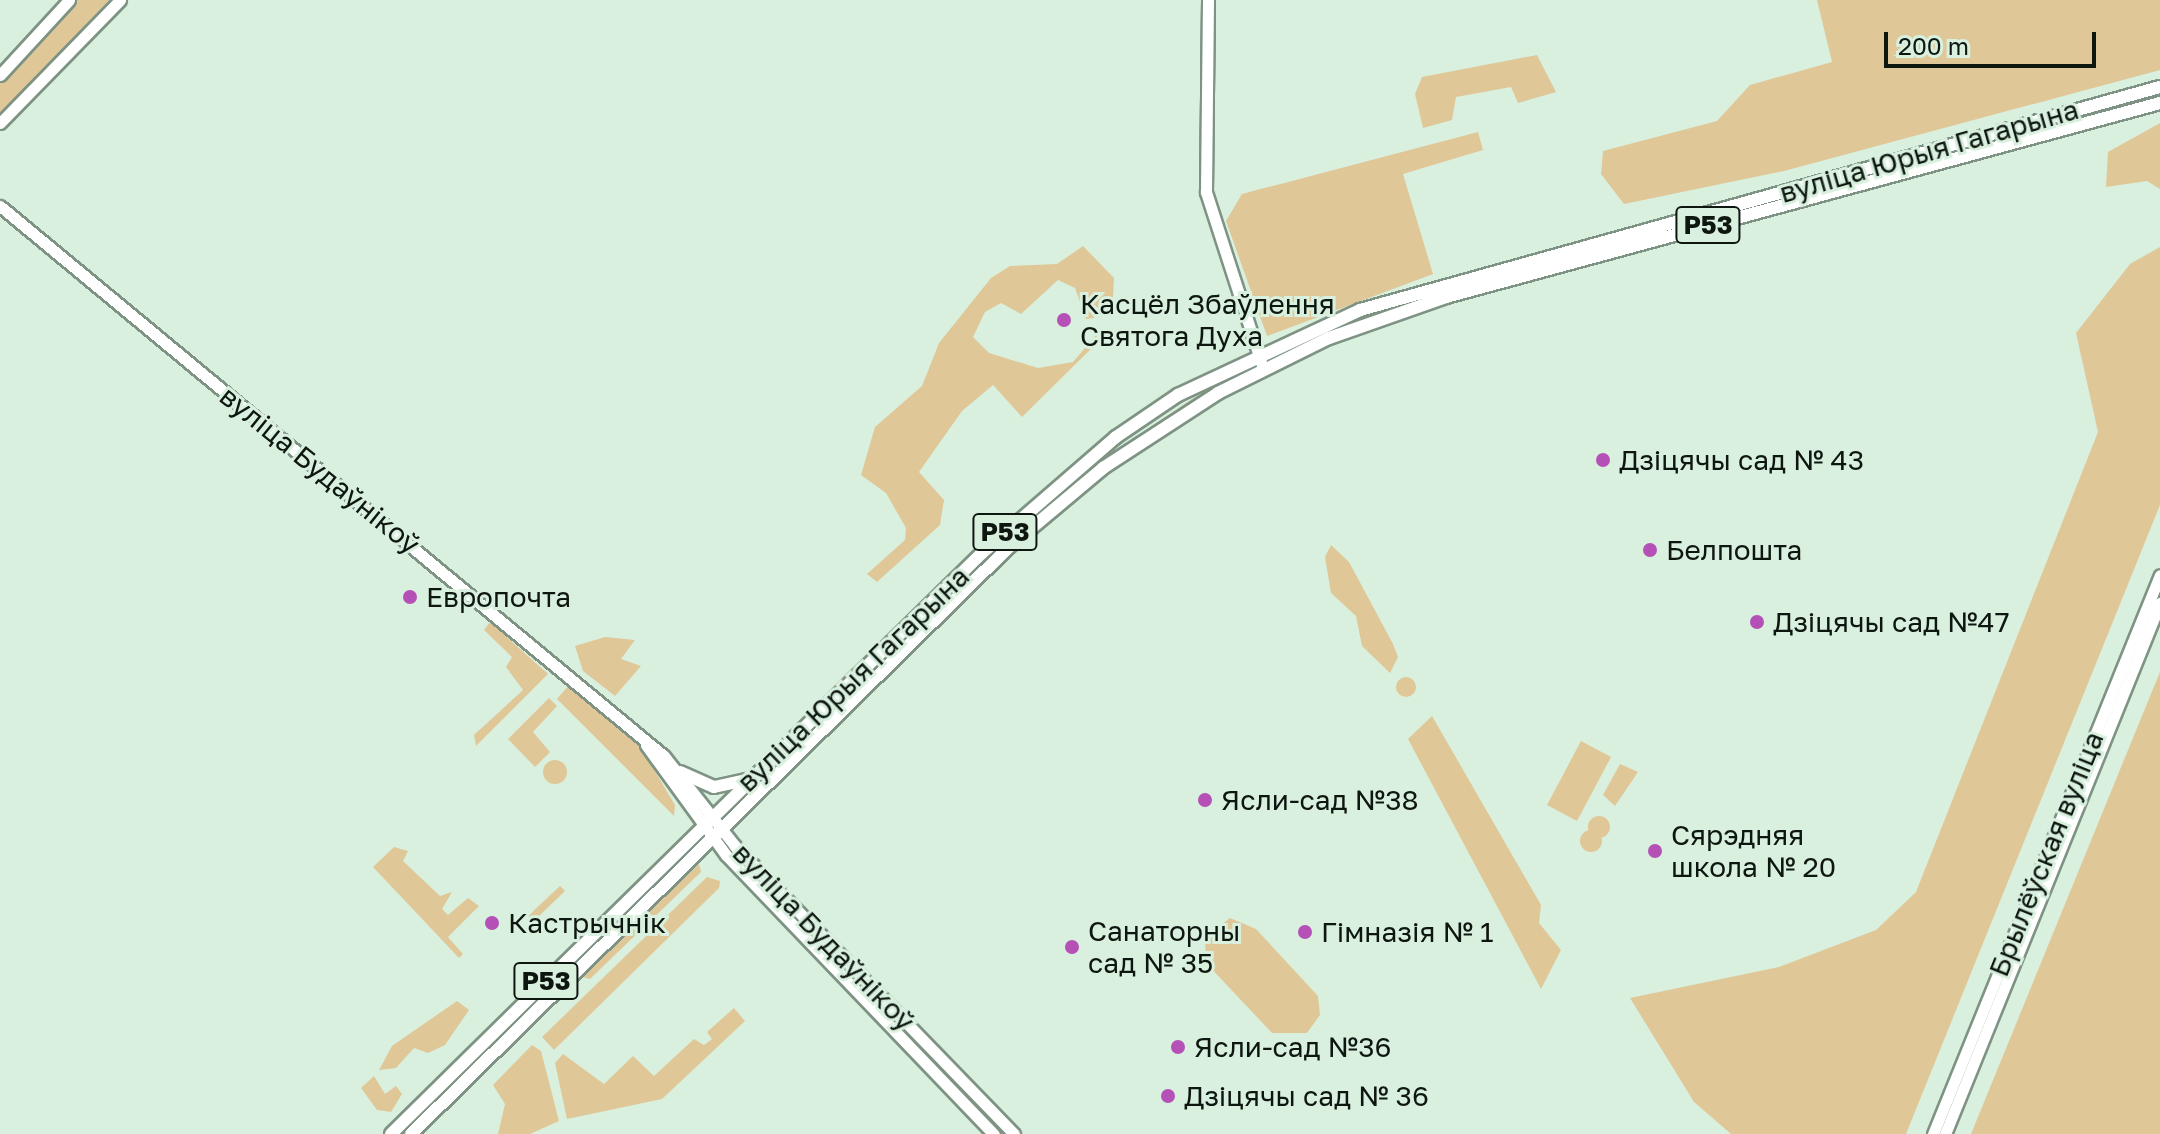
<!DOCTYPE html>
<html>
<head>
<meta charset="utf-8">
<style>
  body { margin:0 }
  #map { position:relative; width:2160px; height:1134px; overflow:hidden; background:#d9f0df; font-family:"Golos Text",sans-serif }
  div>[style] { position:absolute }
  .green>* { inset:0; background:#e0c797 }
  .round { border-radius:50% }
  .roads { filter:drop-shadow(2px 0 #7e9383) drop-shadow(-2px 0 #7e9383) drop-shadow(0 2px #7e9383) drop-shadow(0 -2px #7e9383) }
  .secondary>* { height:11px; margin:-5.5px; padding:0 5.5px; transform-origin:5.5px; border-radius:5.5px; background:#fff }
  .primary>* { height:12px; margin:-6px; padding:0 6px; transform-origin:6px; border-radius:6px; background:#fff }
  .dots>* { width:22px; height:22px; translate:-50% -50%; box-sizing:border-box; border:4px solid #d9f0df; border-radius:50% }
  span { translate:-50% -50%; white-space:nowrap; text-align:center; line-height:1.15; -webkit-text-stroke:6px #d9f0df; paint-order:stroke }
  .shield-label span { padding:2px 6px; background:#d9f0df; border:2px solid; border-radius:6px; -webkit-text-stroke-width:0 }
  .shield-label { font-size:26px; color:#0e1610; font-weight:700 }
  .street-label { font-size:28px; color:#0e1610 }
  .poi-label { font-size:28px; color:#0e1610 }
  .left { translate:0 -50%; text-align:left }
  .scale { position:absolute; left:1884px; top:32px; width:212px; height:36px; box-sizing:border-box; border:4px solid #0e1610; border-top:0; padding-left:10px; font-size:24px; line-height:28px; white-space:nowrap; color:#0e1610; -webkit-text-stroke:6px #d9f0df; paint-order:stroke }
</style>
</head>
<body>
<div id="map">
  <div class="green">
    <i style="clip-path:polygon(73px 0,109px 0,0 114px,0 78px)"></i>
    <i style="clip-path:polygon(1817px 0,2160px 0,2160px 70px,1784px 171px,1624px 204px,1601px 174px,1603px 151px,1717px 121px,1750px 85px,1832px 62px)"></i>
    <i style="clip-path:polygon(1537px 55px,1556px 92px,1518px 103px,1511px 87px,1456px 97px,1452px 120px,1423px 128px,1415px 94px,1422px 77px)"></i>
    <i style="clip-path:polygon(2160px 96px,1429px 297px,1295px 346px,1405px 301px)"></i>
    <i style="clip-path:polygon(2160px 123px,2160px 189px,2147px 181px,2106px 187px,2108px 152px)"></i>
    <i style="clip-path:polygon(1478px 132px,1483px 150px,1403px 174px,1433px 274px,1267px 336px,1226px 221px,1242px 194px)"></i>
    <i style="clip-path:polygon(1083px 246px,1114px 278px,1113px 299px,1094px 318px,1086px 319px,1075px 288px,1058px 280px,1021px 314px,1001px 303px,985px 312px,973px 337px,989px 353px,1038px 368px,1073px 362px,1096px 335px,1099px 341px,1022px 417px,993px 385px,962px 411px,919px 472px,944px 500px,940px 525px,877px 582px,867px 574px,905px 540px,906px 528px,886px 493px,861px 475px,875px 427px,922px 386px,939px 343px,991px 278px,1010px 266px,1057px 264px)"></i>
    <i style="clip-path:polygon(2160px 247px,2160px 505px,1906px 1134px,1731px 1134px,1694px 1102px,1630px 998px,1779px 967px,1876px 930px,1916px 892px,2098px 432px,2076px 333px,2130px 264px)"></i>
    <i style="clip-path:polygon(1225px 376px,1062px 492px,737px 807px,788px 750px,1061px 490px)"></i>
    <i style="clip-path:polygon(1331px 545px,1349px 562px,1393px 644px,1398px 657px,1390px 673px,1362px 646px,1356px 616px,1331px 593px,1325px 557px)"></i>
    <i style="clip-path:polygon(490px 622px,548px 674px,476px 746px,474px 735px,523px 690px,506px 667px,512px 657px,484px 630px)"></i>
    <i style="clip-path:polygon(605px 637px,635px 640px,621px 659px,641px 666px,615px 696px,583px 671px,575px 646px)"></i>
    <i style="clip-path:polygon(2160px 672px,2160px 1134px,1971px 1134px,2153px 689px)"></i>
    <i class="round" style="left:1396px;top:677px;width:20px;height:20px"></i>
    <i style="clip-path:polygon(569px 685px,638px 743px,675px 805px,674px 816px,557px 699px)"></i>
    <i style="clip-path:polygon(549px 698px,557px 706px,533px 732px,550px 752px,535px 767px,508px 739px)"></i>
    <i style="clip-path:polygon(1432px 716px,1541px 905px,1539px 923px,1561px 950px,1541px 989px,1408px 739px)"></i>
    <i style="clip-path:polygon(1581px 741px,1611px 757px,1577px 821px,1547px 805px)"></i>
    <i class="round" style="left:543px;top:760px;width:24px;height:24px"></i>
    <i style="clip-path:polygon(1620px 764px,1638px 772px,1615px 806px,1603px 795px)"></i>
    <i class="round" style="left:1588px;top:816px;width:22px;height:22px"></i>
    <i class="round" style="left:1580px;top:830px;width:22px;height:22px"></i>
    <i style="clip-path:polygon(688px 846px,646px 897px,398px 1134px)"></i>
    <i style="clip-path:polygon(394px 847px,408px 851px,403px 861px,440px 896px,452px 892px,442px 909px,448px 915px,468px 898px,479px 906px,448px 937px,463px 954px,459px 958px,373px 867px)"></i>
    <i style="clip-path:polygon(699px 864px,701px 872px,590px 979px,582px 977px)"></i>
    <i style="clip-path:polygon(707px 877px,720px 881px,719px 888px,554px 1050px,542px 1037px)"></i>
    <i style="clip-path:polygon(560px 886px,565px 891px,534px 921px,528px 916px)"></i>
    <i style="clip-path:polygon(1230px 918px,1256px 929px,1318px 996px,1320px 1015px,1307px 1033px,1272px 1033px,1206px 963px,1205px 937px)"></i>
    <i style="clip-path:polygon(457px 1001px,469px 1010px,445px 1045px,428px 1053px,414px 1048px,396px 1068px,379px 1070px,392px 1046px)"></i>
    <i style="clip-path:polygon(734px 1008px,745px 1021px,662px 1099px,567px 1119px,555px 1063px,563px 1054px,604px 1084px,633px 1056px,654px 1076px,694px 1039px,704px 1045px,712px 1039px,707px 1032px)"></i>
    <i style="clip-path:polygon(532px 1045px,541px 1051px,559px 1121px,530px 1134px,498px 1134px,505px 1104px,493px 1085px)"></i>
    <i style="clip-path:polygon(374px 1076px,385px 1094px,396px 1086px,402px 1094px,391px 1112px,377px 1110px,361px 1088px)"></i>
  </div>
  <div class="roads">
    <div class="secondary">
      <i style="left:1208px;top:0;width:192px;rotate:90.6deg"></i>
      <i style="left:1206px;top:192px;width:182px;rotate:72.1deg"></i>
      <i style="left:0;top:75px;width:102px;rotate:-47.4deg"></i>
      <i style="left:0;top:123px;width:172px;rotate:-45.7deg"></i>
      <i style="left:0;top:206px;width:862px;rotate:39.64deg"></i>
      <i style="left:664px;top:756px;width:115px;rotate:51.7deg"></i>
      <i style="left:735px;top:846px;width:401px;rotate:45.9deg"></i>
      <i style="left:646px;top:745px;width:136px;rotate:54deg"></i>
      <i style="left:726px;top:855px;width:387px;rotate:46.2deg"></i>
      <i style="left:1933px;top:1134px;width:603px;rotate:-67.9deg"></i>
      <i style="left:1945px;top:1134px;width:573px;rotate:-67.96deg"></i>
    </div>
    <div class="primary">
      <i style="left:680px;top:772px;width:37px;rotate:24deg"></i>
      <i style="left:714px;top:787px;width:35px;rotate:-12deg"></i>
      <i style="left:391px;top:1134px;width:829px;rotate:-44.51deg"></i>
      <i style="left:982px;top:553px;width:177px;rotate:-40.9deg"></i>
      <i style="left:1116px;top:437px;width:75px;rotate:-34.1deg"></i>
      <i style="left:1178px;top:395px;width:201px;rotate:-25deg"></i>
      <i style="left:1360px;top:310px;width:830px;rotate:-15.58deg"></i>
      <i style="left:411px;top:1134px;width:838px;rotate:-44.47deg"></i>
      <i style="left:1009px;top:547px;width:123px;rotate:-40deg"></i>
      <i style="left:1103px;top:468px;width:137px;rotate:-33.1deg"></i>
      <i style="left:1218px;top:393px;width:124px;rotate:-26.4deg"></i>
      <i style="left:1329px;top:338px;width:124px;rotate:-19.3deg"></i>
      <i style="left:1446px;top:297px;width:740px;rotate:-15.2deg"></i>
    </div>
  </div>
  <div class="dots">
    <i style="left:1064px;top:320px;background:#b550b6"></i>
    <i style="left:1603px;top:460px;background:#b550b6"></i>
    <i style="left:1650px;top:550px;background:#b550b6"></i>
    <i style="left:410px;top:597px;background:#b550b6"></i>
    <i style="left:1757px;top:622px;background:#b550b6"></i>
    <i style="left:1205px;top:800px;background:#b550b6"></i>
    <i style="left:1655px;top:851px;background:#b550b6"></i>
    <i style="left:492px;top:923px;background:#b550b6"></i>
    <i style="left:1305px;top:932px;background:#b550b6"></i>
    <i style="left:1072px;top:947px;background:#b550b6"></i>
    <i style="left:1178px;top:1047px;background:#b550b6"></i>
    <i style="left:1168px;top:1096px;background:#b550b6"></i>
  </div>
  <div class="shield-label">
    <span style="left:1708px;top:225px">Р53</span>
    <span style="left:1005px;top:532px">Р53</span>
    <span style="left:546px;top:981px">Р53</span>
  </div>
  <div class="street-label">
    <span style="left:1929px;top:151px;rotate:-16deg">вуліца Юрыя Гагарына</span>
    <span style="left:320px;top:470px;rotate:39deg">вуліца Будаўнікоў</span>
    <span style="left:853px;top:679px;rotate:-44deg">вуліца Юрыя Гагарына</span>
    <span style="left:2046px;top:854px;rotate:-68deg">Брылёўская вуліца</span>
    <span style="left:824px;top:937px;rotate:46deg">вуліца Будаўнікоў</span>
  </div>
  <div class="poi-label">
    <span class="left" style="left:1080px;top:320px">Касцёл Збаўлення<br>Святога Духа</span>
    <span class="left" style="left:1619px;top:460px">Дзіцячы сад № 43</span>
    <span class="left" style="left:1666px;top:550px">Белпошта</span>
    <span class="left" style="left:426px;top:597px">Европочта</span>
    <span class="left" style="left:1773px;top:622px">Дзіцячы сад №47</span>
    <span class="left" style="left:1221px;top:800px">Ясли-сад №38</span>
    <span class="left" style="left:1671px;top:851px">Сярэдняя<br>школа № 20</span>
    <span class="left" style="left:508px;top:923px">Кастрычнік</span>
    <span class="left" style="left:1088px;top:947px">Санаторны<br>сад № 35</span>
    <span class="left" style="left:1321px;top:932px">Гімназія № 1</span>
    <span class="left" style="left:1194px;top:1047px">Ясли-сад №36</span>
    <span class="left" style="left:1184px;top:1096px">Дзіцячы сад № 36</span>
  </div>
  <div class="scale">200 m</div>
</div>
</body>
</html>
